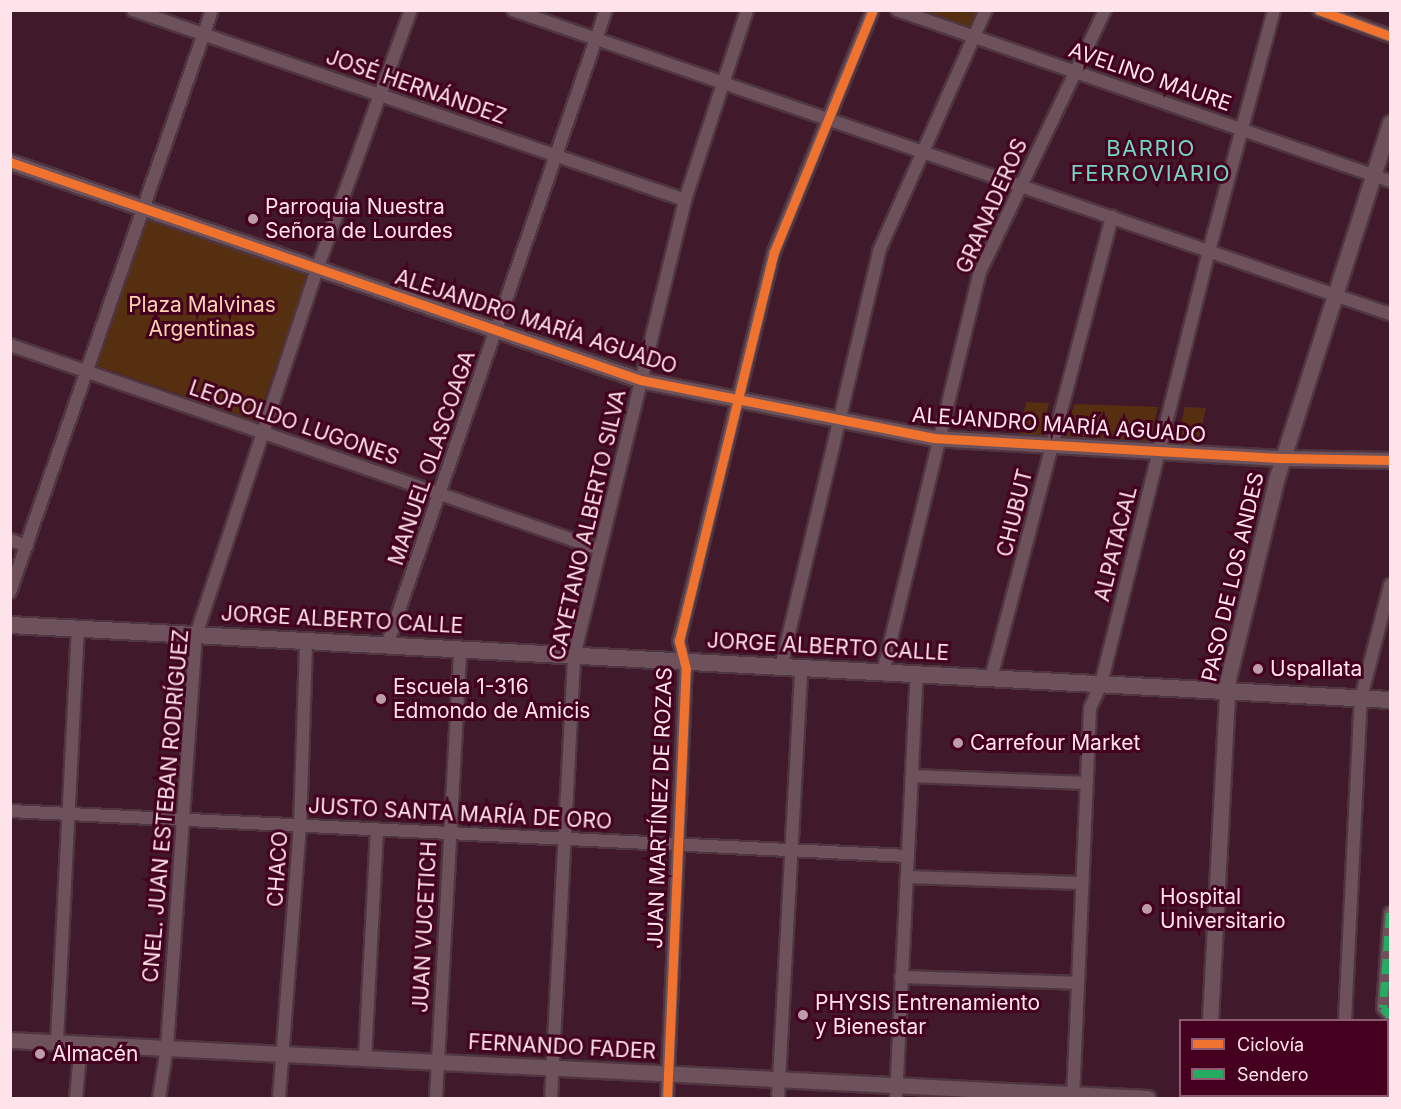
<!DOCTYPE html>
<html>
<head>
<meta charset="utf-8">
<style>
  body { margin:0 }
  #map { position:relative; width:1401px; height:1109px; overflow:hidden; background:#40192a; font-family:Inter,sans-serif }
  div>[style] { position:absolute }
  .green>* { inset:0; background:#562f11 }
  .roads { filter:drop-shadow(2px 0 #4f353f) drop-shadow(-2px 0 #4f353f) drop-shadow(0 2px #4f353f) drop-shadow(0 -2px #4f353f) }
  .minor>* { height:12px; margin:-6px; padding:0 6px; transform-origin:6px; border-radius:6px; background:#6e525b }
  .tertiary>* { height:15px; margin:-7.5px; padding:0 7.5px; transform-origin:7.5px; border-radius:7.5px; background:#6e525b }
  .secondary>* { height:16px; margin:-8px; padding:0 8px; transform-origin:8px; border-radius:8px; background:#6e525b }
  .quiet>* { height:8px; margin-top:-4px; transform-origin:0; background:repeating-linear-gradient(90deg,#26ab63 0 15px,transparent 0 23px) }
  .cycleway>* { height:9px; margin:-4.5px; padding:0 4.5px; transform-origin:4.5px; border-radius:4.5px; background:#ef722f }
  .dots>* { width:16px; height:16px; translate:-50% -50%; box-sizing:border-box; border:3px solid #44001e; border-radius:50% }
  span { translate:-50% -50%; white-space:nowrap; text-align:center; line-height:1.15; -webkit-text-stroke:6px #44001e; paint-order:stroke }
  .street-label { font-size:21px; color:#ffe3ea }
  .poi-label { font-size:21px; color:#ffe3ea }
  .left { translate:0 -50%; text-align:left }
  .park-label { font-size:21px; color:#fcd2b0 }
  .neighbourhood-label { font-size:22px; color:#71d7c5; letter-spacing:1.5px }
  .frame { position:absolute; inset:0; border:12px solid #ffe3ea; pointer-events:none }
  .legend { position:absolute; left:1179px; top:1019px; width:210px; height:78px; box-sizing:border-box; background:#44001e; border:2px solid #8f5b70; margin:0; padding:8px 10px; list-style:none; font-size:18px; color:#ffe3ea }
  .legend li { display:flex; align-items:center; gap:12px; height:30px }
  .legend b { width:30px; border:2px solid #8f5b70 }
</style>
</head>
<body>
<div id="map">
  <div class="green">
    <i style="clip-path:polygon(921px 11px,977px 11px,969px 27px)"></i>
    <i style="clip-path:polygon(147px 214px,309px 270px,257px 421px,95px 365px)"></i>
    <i style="clip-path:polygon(1026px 402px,1049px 403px,1041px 436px,1019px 435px)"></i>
    <i style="clip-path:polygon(1074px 404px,1158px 407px,1150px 442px,1066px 437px)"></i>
    <i style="clip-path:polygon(1185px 407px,1206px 408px,1198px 445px,1176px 444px)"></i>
  </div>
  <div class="roads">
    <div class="minor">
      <i style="left:133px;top:10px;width:584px;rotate:18.99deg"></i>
      <i style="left:513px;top:10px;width:928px;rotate:19.12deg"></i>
      <i style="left:897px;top:10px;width:522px;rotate:19.13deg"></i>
      <i style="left:1319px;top:10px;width:76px;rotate:20.1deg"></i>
      <i style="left:10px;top:345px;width:623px;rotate:19.1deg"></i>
      <i style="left:10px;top:540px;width:18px;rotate:19deg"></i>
      <i style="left:10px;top:592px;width:616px;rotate:-70.86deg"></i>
      <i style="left:387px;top:645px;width:672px;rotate:-70.97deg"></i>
      <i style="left:781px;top:667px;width:427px;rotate:-76.7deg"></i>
      <i style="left:879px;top:251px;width:264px;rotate:-66.1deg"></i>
      <i style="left:883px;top:672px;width:412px;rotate:-76.4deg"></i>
      <i style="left:980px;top:272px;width:290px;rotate:-64.5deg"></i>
      <i style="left:991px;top:678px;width:477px;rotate:-75.3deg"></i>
      <i style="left:912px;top:776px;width:173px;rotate:2.3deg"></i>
      <i style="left:10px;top:811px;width:899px;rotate:2.87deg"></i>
      <i style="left:907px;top:877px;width:174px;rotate:2deg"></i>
      <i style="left:1390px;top:913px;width:95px;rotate:94.2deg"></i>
      <i style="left:1383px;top:1008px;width:11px;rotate:49deg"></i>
      <i style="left:901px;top:977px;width:177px;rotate:1.9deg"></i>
      <i style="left:1345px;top:1020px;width:322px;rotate:-87.2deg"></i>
      <i style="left:1361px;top:698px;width:117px;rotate:-75.6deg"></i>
      <i style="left:57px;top:1041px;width:413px;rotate:-87.1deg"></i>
      <i style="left:365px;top:1058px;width:229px;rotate:-87deg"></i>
      <i style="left:76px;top:1098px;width:55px;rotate:-84.8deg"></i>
      <i style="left:159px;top:1098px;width:52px;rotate:-81.1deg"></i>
      <i style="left:167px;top:1047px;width:413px;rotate:-86deg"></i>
      <i style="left:196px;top:635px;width:385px;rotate:-71.7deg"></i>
      <i style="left:317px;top:269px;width:276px;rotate:-70.1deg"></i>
      <i style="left:279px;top:1098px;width:273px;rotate:-85.6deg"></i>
      <i style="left:300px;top:826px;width:185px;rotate:-88.1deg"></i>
      <i style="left:436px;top:1098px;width:450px;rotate:-86.9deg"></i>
      <i style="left:551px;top:1098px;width:443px;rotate:-87deg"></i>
      <i style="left:574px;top:656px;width:469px;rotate:-76.3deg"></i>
      <i style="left:685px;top:200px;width:200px;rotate:-71.9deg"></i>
      <i style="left:667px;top:1098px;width:429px;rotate:-87.5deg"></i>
      <i style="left:686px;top:669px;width:29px;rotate:-104deg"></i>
      <i style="left:679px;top:641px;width:400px;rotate:-76.3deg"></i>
      <i style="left:774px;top:252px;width:261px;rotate:-67.8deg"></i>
      <i style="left:778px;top:1098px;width:431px;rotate:-86.9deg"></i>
      <i style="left:896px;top:1098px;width:425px;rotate:-87.2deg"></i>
      <i style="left:1073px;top:1098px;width:390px;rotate:-87.5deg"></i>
      <i style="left:1090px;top:708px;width:26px;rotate:-65deg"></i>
      <i style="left:1101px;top:684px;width:446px;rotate:-76deg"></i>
      <i style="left:1209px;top:251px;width:250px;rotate:-74.9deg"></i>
      <i style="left:1341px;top:1098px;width:2px;rotate:-90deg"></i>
    </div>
    <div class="tertiary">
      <i style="left:10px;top:162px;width:668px;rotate:19.06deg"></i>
      <i style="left:641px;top:380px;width:298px;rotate:11.2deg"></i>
      <i style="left:933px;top:438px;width:351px;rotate:3.3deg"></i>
      <i style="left:1283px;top:458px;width:107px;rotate:1.1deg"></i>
      <i style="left:1210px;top:1020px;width:341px;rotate:-87deg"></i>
      <i style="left:1228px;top:679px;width:205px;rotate:-76.4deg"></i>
      <i style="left:1276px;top:480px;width:375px;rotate:-72.3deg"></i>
      <i style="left:10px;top:1040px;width:1139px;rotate:2.92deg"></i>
      <i style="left:1206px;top:1098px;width:2px;rotate:-90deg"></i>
    </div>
    <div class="secondary">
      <i style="left:10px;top:625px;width:1382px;rotate:3.11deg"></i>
    </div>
  </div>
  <div class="quiet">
    <i style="left:1390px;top:913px;width:95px;rotate:94.2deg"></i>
    <i style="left:1383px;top:1008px;width:11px;rotate:49deg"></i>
  </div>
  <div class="cycleway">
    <i style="left:1319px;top:10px;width:76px;rotate:20.1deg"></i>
    <i style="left:10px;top:162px;width:668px;rotate:19.06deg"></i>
    <i style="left:641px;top:380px;width:298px;rotate:11.2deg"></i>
    <i style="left:933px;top:438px;width:351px;rotate:3.3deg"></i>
    <i style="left:1283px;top:458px;width:107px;rotate:1.1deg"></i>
    <i style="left:667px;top:1098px;width:429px;rotate:-87.5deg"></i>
    <i style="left:686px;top:669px;width:29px;rotate:-104deg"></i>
    <i style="left:679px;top:641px;width:400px;rotate:-76.3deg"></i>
    <i style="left:774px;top:252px;width:261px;rotate:-67.8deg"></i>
  </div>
  <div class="dots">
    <i style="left:253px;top:219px;background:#bc9ca7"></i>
    <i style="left:1258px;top:669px;background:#bc9ca7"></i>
    <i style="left:381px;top:699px;background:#bc9ca7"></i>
    <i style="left:958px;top:743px;background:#bc9ca7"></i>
    <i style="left:1147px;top:909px;background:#bc9ca7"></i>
    <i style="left:803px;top:1015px;background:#bc9ca7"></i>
    <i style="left:40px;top:1054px;background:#bc9ca7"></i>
  </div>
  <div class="street-label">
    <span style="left:1150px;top:77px;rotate:19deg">AVELINO MAURE</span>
    <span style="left:416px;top:87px;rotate:19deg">JOSÉ HERNÁNDEZ</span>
    <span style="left:992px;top:206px;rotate:-66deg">GRANADEROS</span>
    <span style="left:536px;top:322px;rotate:18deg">ALEJANDRO MARÍA AGUADO</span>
    <span style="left:294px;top:423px;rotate:19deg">LEOPOLDO LUGONES</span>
    <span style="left:1059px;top:425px;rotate:4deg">ALEJANDRO MARÍA AGUADO</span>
    <span style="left:432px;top:458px;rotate:-71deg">MANUEL OLASCOAGA</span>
    <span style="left:1015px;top:513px;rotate:-76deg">CHUBUT</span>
    <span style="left:588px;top:525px;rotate:-77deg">CAYETANO ALBERTO SILVA</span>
    <span style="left:1116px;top:544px;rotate:-76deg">ALPATACAL</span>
    <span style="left:1233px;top:577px;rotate:-77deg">PASO DE LOS ANDES</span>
    <span style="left:342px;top:620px;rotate:3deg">JORGE ALBERTO CALLE</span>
    <span style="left:828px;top:647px;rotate:3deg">JORGE ALBERTO CALLE</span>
    <span style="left:166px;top:806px;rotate:-85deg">CNEL. JUAN ESTEBAN RODRÍGUEZ</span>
    <span style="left:660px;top:808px;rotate:-88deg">JUAN MARTÍNEZ DE ROZAS</span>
    <span style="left:460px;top:814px;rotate:3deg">JUSTO SANTA MARÍA DE ORO</span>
    <span style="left:278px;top:869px;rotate:-86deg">CHACO</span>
    <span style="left:425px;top:927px;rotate:-87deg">JUAN VUCETICH</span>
    <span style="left:562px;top:1047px;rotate:3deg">FERNANDO FADER</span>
  </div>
  <div class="poi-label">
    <span class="left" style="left:265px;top:219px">Parroquia Nuestra<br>Señora de Lourdes</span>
    <span class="left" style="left:1270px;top:669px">Uspallata</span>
    <span class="left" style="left:393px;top:699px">Escuela 1-316<br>Edmondo de Amicis</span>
    <span class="left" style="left:970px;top:743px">Carrefour Market</span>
    <span class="left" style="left:1160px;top:909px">Hospital<br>Universitario</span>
    <span class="left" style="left:815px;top:1015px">PHYSIS Entrenamiento<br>y Bienestar</span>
    <span class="left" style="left:52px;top:1054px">Almacén</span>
  </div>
  <div class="park-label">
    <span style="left:202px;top:317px">Plaza Malvinas<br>Argentinas</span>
  </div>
  <div class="neighbourhood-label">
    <span style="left:1151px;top:161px">BARRIO<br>FERROVIARIO</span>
  </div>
  <div class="frame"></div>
  <ul class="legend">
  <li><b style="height:8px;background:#ef722f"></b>Ciclovía</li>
  <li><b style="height:8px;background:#26ab63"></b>Sendero</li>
  </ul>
</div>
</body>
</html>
